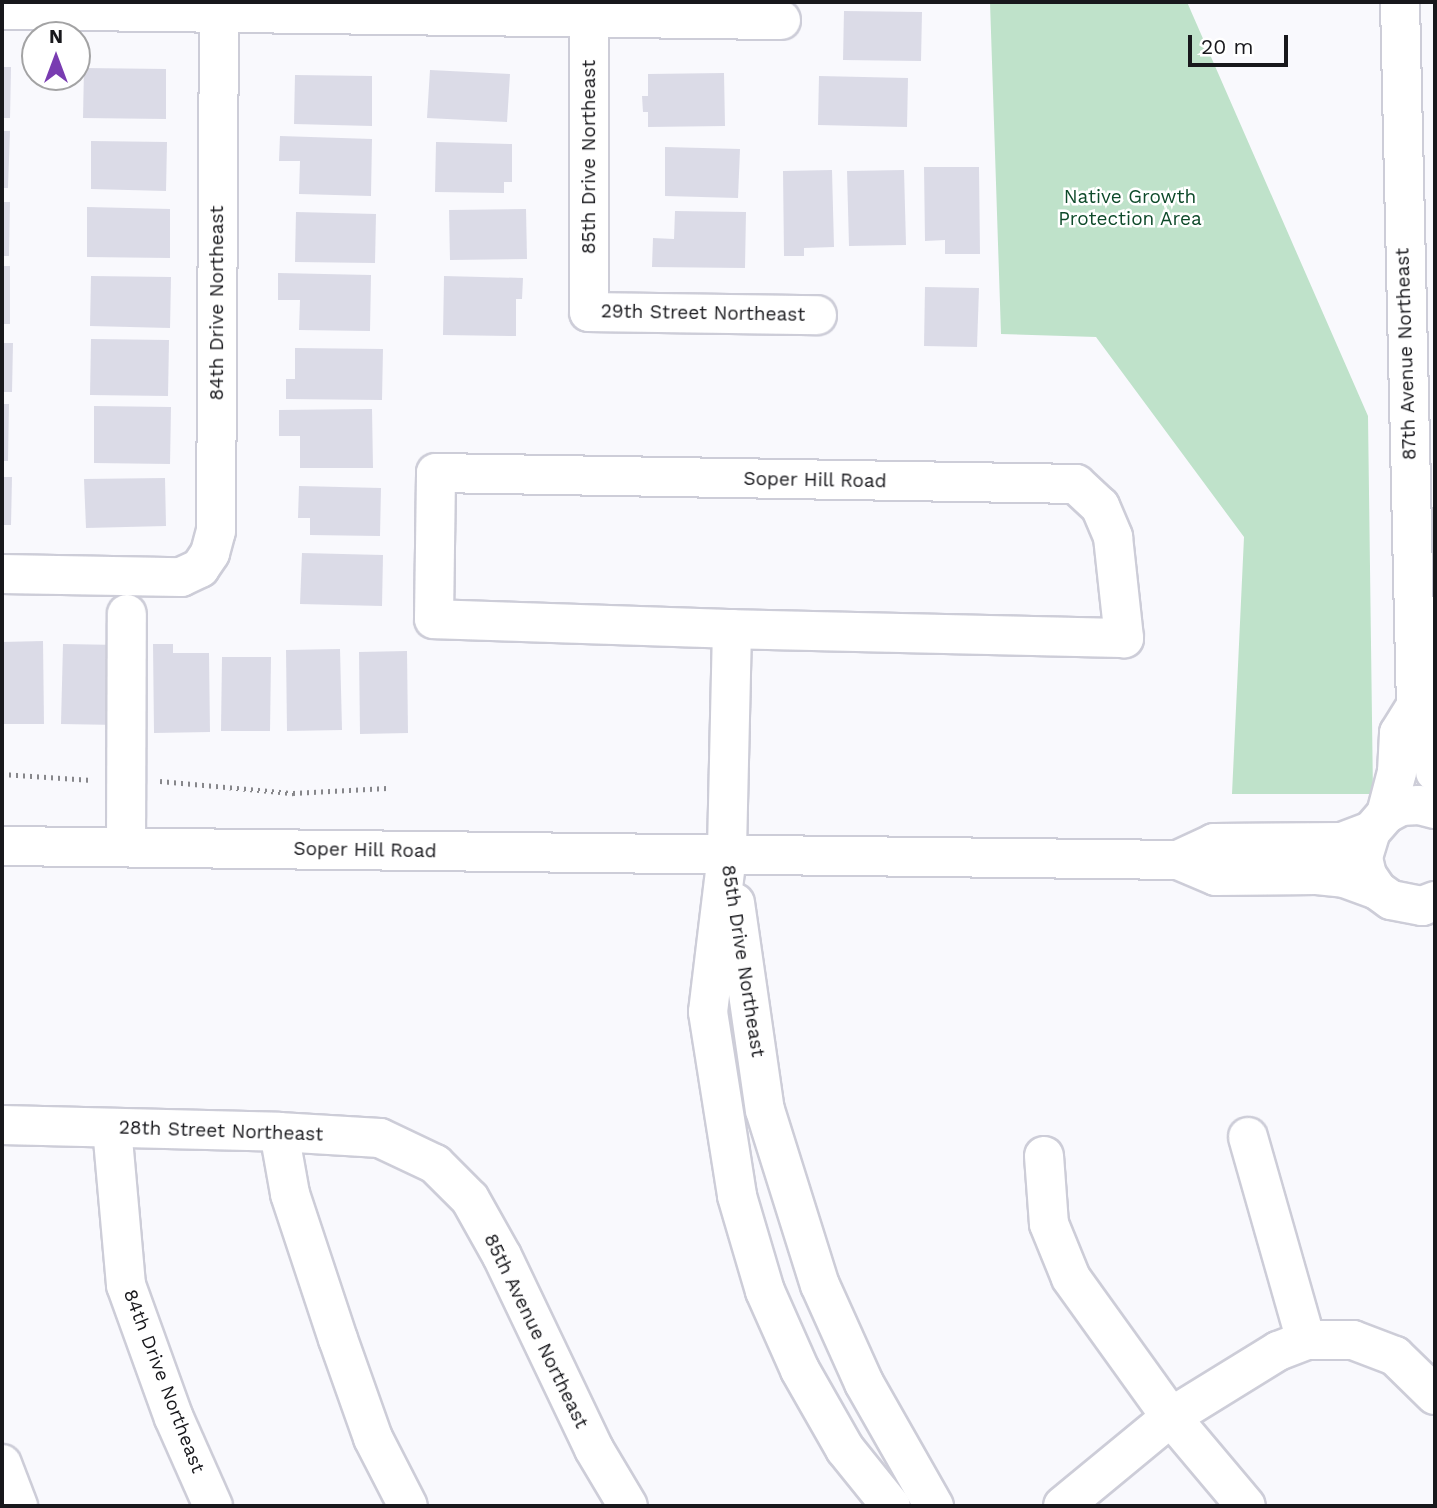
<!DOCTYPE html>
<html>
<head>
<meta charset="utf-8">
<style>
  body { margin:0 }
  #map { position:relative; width:1437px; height:1508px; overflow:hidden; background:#f9f9fd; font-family:"Work Sans",sans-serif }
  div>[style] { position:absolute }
  .green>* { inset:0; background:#bfe2ca }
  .building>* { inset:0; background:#dbdbe7 }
  .path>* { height:4.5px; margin-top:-2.25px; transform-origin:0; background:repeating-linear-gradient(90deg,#87878b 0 2px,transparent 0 7px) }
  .roads { filter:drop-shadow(2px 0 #cdcdd8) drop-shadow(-2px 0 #cdcdd8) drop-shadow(0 2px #cdcdd8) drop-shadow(0 -2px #cdcdd8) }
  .minor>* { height:38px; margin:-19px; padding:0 19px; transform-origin:19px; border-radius:19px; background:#fff }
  span { translate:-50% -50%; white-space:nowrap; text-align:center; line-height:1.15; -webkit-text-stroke:5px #fff; paint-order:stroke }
  .street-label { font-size:19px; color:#18181c }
  .park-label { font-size:19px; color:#0e4a2a }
  .frame { position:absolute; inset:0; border:4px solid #18181c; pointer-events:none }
  .north { position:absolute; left:21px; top:21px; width:70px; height:70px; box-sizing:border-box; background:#fff; border:2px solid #a3a3a4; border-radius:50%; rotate:0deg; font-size:19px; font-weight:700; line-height:28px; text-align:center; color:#18181c }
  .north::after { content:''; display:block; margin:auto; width:24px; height:32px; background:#793cb1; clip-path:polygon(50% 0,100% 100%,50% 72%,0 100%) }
  .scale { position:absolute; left:1188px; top:35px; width:100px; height:32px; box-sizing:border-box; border:4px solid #18181c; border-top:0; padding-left:9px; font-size:21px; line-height:24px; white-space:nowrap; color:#18181c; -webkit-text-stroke:5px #fff; paint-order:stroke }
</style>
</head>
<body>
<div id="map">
  <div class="green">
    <i style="clip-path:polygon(990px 2px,1187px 2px,1368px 416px,1373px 794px,1232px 794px,1244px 537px,1096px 337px,1001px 334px)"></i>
  </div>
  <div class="building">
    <i style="clip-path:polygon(844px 11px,922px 12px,921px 61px,843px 60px)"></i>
    <i style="clip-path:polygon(2px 67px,11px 67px,10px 118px,2px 118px)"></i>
    <i style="clip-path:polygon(84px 68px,166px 69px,166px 119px,83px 118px)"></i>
    <i style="clip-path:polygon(430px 70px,510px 74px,507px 122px,427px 118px)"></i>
    <i style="clip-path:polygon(724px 73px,725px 126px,648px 127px,648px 112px,643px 112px,642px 96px,648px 96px,648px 74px)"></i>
    <i style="clip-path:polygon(295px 75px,372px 76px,372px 126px,294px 124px)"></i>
    <i style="clip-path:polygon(819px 76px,908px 78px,907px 127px,818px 125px)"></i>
    <i style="clip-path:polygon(2px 131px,10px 131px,8px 188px,2px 188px)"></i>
    <i style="clip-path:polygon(280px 136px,372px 139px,371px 196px,299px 194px,300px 161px,279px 161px)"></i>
    <i style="clip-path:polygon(91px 141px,167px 142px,166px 191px,91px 189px)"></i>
    <i style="clip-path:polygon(436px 142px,512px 144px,512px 182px,504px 182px,504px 193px,435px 192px)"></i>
    <i style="clip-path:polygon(665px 147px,740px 149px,738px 198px,665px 196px)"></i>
    <i style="clip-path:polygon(924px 167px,979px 167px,980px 254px,945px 254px,945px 240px,925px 241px)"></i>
    <i style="clip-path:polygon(832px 170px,834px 247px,804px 248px,804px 256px,784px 256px,783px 171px)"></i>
    <i style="clip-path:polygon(904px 170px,906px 245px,849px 246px,847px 171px)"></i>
    <i style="clip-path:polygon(2px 202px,10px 202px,9px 256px,2px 256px)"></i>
    <i style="clip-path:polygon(87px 207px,170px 209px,170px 258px,87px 257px)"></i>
    <i style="clip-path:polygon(526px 209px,527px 259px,450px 260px,449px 210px)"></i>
    <i style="clip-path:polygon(675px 211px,746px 212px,745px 268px,652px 267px,653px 238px,674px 239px)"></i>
    <i style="clip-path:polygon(296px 212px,376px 214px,375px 263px,295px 262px)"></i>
    <i style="clip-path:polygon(2px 266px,10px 266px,10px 324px,2px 324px)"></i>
    <i style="clip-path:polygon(278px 273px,371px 275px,370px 331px,299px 330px,300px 300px,278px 300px)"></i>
    <i style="clip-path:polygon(91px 276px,171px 277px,170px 328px,90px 326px)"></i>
    <i style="clip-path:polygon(444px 276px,523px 278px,522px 299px,516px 299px,516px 336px,443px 335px)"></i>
    <i style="clip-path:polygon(925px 287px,979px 288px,977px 347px,924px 346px)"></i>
    <i style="clip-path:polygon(91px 339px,169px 340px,168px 396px,90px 395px)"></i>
    <i style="clip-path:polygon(2px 343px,13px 343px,12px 392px,2px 392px)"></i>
    <i style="clip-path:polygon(295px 348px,383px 349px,382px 400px,286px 399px,286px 379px,295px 379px)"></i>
    <i style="clip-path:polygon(2px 404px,9px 404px,8px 461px,2px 461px)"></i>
    <i style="clip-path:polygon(94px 406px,171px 407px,170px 464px,94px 463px)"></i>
    <i style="clip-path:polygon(372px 409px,373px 468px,300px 468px,300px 436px,279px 436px,279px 410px)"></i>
    <i style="clip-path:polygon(2px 477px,12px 477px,11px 525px,2px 525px)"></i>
    <i style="clip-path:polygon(165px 478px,166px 526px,86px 528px,84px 479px)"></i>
    <i style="clip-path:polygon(299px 486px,381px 488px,380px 536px,310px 535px,310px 518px,298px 518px)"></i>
    <i style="clip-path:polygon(302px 553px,383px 555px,382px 606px,300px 604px)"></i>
    <i style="clip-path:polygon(43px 641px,44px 724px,2px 724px,2px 642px)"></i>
    <i style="clip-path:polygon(63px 644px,120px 645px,118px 725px,61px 724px)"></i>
    <i style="clip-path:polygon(153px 644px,173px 644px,173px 653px,209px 653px,210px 732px,154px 733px)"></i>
    <i style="clip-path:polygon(340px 649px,342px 730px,287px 731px,286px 650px)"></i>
    <i style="clip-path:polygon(407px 651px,408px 733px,360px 734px,359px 652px)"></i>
    <i style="clip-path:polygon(222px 657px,271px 657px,270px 731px,221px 731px)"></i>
  </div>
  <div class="path">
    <i style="left:2px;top:774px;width:90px;rotate:3.8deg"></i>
    <i style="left:160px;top:781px;width:134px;rotate:5.2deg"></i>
    <i style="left:293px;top:793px;width:94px;rotate:-3deg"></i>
  </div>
  <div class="roads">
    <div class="minor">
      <i style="left:589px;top:2px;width:310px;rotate:90deg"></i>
      <i style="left:589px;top:312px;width:228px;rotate:0.8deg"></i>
      <i style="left:1400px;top:2px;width:704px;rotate:88.7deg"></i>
      <i style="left:2px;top:10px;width:779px;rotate:0.74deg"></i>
      <i style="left:2px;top:574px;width:179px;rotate:1deg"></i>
      <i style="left:181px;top:577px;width:21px;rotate:-25deg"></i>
      <i style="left:200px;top:568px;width:18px;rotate:-56deg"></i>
      <i style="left:210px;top:553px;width:23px;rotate:-75deg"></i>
      <i style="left:216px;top:531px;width:518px;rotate:-89.67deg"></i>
      <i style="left:732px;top:629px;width:298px;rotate:-178.1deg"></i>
      <i style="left:434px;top:619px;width:146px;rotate:-89.2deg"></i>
      <i style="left:436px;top:473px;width:640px;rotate:0.98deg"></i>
      <i style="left:1076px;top:484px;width:33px;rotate:43deg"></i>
      <i style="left:1100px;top:506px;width:34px;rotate:67deg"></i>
      <i style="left:1113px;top:537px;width:102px;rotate:83.8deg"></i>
      <i style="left:1124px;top:638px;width:392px;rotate:-178.7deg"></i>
      <i style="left:732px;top:629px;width:226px;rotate:91.3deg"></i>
      <i style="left:727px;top:855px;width:158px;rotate:96.9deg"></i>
      <i style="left:708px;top:1012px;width:186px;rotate:81deg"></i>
      <i style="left:737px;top:1196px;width:99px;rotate:73.6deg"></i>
      <i style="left:765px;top:1291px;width:86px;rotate:66.1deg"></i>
      <i style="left:800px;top:1370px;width:91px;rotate:60.3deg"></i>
      <i style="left:845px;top:1449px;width:73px;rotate:51.1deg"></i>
      <i style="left:1416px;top:706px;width:32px;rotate:58deg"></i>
      <i style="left:1433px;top:733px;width:39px;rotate:87deg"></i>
      <i style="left:1435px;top:809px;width:16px;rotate:-166deg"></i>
      <i style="left:1419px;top:805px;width:18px;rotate:177deg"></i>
      <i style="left:1401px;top:806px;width:17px;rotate:152deg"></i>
      <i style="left:1386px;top:814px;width:23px;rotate:131deg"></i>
      <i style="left:1371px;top:831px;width:28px;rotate:107deg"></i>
      <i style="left:1363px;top:858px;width:17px;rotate:77deg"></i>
      <i style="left:1367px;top:875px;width:18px;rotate:56deg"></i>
      <i style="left:1377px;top:890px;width:17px;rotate:36deg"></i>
      <i style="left:1391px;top:900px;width:32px;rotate:11deg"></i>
      <i style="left:1422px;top:906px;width:14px;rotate:-21deg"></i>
      <i style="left:1386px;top:814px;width:43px;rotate:-75.3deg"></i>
      <i style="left:1397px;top:772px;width:39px;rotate:-87deg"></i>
      <i style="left:1399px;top:733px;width:32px;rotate:-58deg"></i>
      <i style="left:2px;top:846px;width:1176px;rotate:0.68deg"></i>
      <i style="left:1178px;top:860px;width:41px;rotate:22.8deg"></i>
      <i style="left:1216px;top:876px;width:101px;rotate:-0.6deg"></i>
      <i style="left:1317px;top:875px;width:27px;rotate:6deg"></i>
      <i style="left:1344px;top:878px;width:35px;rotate:20deg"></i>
      <i style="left:126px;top:847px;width:233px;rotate:-89.8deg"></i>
      <i style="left:1178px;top:860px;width:40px;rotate:-25deg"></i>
      <i style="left:1214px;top:843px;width:128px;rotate:-0.4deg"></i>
      <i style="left:1342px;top:842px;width:31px;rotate:-21deg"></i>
      <i style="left:735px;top:903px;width:209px;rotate:81.8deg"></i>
      <i style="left:765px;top:1110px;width:183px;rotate:72.6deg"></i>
      <i style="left:820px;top:1285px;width:107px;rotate:65.8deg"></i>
      <i style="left:864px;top:1383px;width:142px;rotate:60.4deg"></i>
      <i style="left:2px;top:1125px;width:277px;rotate:1.4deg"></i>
      <i style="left:279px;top:1132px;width:101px;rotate:3.4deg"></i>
      <i style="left:380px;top:1138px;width:61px;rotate:25.3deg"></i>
      <i style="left:435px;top:1164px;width:49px;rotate:45deg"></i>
      <i style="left:470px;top:1199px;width:65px;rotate:60.7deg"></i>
      <i style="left:502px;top:1256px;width:214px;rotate:64.5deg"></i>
      <i style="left:594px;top:1449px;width:66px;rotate:59.2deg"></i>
      <i style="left:112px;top:1128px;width:158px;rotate:84.9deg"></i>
      <i style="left:126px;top:1285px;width:141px;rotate:70.2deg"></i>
      <i style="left:174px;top:1418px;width:96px;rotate:66.1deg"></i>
      <i style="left:279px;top:1132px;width:63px;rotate:79.9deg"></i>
      <i style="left:290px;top:1194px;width:153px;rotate:71.7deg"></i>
      <i style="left:338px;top:1339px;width:105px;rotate:70.5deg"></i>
      <i style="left:373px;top:1438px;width:76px;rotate:62.8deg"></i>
      <i style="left:1248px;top:1137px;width:211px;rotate:74.1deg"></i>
      <i style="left:1044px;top:1156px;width:68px;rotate:85.8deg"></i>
      <i style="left:1049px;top:1224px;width:58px;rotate:67.8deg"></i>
      <i style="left:1071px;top:1278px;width:171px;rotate:54.3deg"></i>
      <i style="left:1171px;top:1417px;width:116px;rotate:49.9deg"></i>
      <i style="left:2px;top:1464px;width:45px;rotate:69.1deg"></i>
      <i style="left:1063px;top:1506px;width:140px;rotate:-39.5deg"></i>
      <i style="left:1171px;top:1417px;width:126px;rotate:-31.7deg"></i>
      <i style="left:1278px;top:1351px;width:30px;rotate:-21deg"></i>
      <i style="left:1306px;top:1340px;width:47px"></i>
      <i style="left:1353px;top:1340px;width:45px;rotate:20.9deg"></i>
      <i style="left:1395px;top:1356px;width:56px;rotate:44.3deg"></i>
    </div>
  </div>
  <div class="street-label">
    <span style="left:589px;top:157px;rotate:-90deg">85th Drive Northeast</span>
    <span style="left:217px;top:303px;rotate:-90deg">84th Drive Northeast</span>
    <span style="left:703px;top:313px;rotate:1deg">29th Street Northeast</span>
    <span style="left:1406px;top:354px;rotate:-92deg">87th Avenue Northeast</span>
    <span style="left:815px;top:480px;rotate:1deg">Soper Hill Road</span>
    <span style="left:365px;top:850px;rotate:1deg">Soper Hill Road</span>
    <span style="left:743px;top:961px;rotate:81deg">85th Drive Northeast</span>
    <span style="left:221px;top:1131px;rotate:2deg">28th Street Northeast</span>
    <span style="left:536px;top:1331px;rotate:64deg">85th Avenue Northeast</span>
    <span style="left:164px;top:1381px;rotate:69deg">84th Drive Northeast</span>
  </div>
  <div class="park-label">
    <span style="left:1130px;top:208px">Native Growth<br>Protection Area</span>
  </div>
  <div class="frame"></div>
  <div class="north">N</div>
  <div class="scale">20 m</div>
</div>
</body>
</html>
